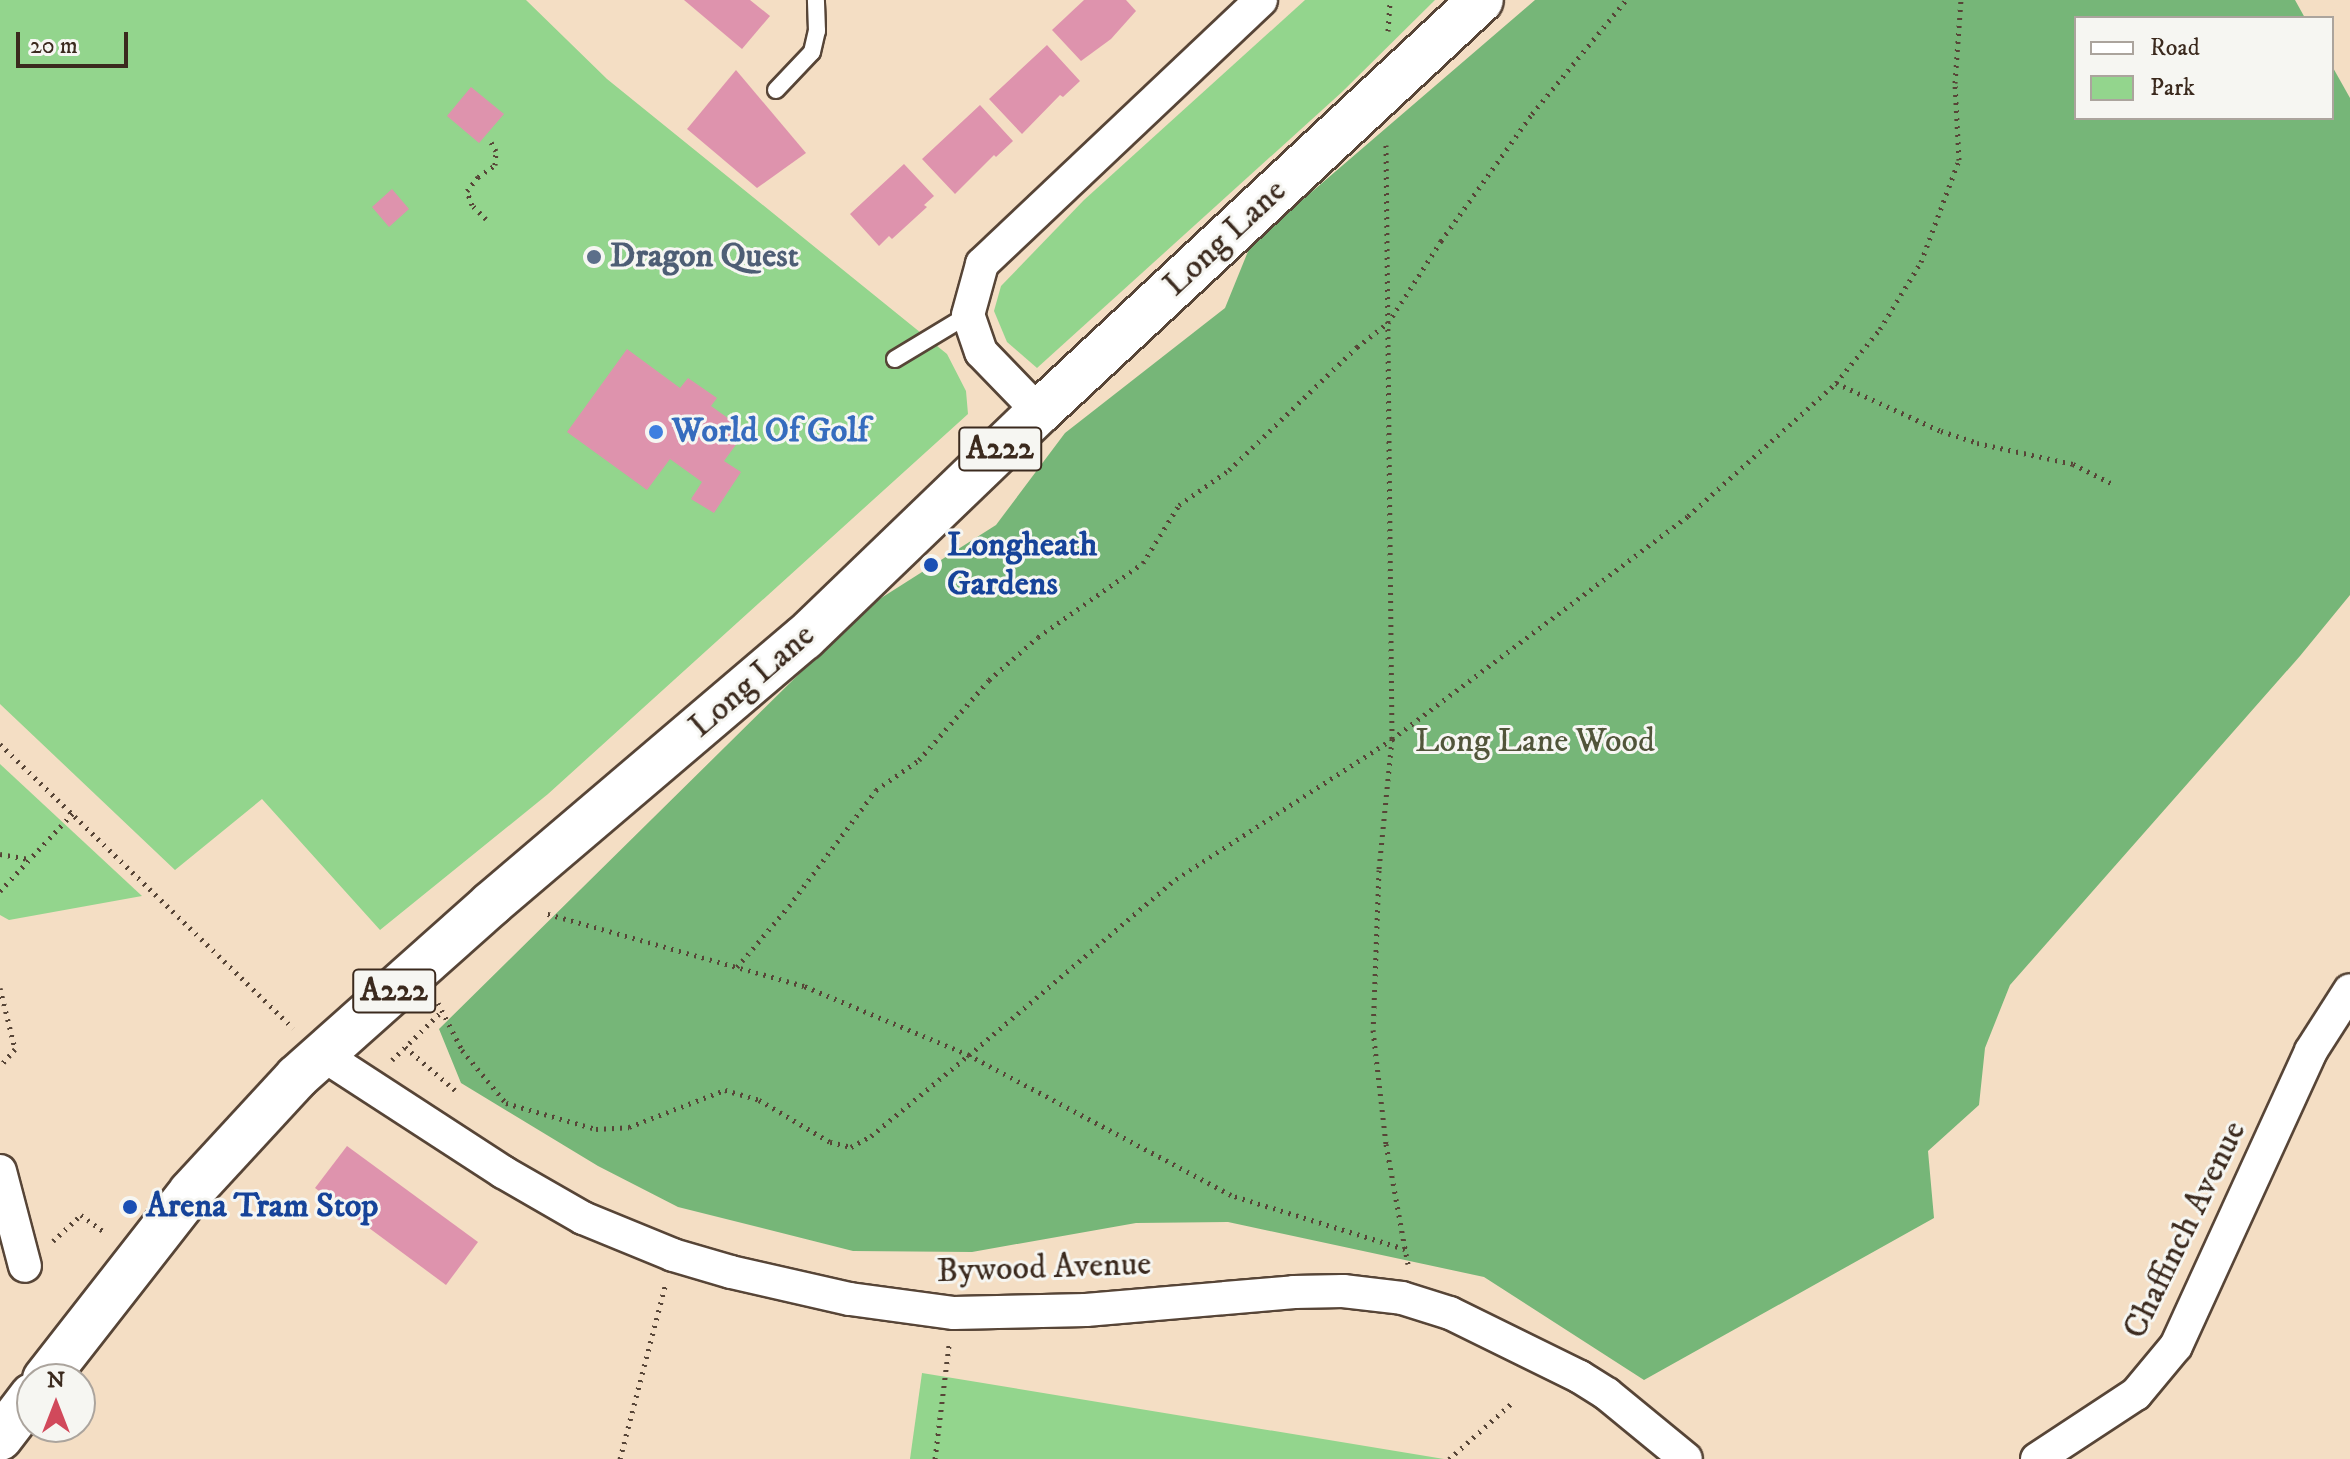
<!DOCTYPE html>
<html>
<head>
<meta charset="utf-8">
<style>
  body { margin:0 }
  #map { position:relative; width:2350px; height:1459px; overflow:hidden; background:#f4dec4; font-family:"IM FELL DW Pica",serif }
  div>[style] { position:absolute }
  .green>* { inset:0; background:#93d58d }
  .forest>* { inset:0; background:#76b678 }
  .building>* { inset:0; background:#de93ad }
  .path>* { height:5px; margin-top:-2.5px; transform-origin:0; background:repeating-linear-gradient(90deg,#574537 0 2px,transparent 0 8px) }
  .roads { filter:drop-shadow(2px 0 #574537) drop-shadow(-2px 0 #574537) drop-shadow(0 2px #574537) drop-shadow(0 -2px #574537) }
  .lane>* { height:16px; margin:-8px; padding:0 8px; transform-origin:8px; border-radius:8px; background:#fff }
  .street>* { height:32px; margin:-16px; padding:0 16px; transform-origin:16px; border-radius:16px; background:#fff }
  .primary>* { height:44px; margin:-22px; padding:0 22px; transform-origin:22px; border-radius:22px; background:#fff }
  .dots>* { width:22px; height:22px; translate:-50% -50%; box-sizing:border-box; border:4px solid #f6f6f2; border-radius:50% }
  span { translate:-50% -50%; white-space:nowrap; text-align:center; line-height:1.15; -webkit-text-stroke:6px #f6f6f2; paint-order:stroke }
  .shield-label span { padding:2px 6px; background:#f6f6f2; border:2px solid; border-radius:6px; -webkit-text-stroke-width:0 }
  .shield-label { font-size:32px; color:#3b2a1e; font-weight:700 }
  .street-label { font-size:34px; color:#3b2a1e }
  .service-label { font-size:34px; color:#4e5e75; font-weight:700 }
  .left { translate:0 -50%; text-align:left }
  .shop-label { font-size:34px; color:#366cbe; font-weight:700 }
  .transit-label { font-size:34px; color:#164399; font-weight:700 }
  .park-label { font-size:34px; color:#51553a }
  .legend { position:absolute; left:2074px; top:16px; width:260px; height:104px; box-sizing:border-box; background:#f6f6f2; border:2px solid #aba49d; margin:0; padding:10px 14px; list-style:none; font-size:24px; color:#3b2a1e }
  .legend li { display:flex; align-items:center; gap:16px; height:40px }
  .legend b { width:40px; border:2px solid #aba49d }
  .north { position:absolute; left:16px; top:1363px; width:80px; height:80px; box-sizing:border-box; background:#f6f6f2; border:2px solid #aba49d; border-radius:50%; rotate:0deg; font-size:22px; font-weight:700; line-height:32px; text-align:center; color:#3b2a1e }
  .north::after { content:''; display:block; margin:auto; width:28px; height:36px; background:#d1495b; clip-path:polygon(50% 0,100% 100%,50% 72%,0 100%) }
  .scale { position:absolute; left:16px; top:32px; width:112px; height:36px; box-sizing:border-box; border:4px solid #3b2a1e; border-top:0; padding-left:10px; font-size:24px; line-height:28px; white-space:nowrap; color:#3b2a1e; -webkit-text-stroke:6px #f6f6f2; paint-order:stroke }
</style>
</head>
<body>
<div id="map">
  <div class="green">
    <i style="clip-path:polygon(0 0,526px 0,607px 79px,947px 354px,966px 391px,968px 414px,548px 794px,380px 930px,262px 799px,175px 870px,0 704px)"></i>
    <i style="clip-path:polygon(1305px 0,1435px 0,1342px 92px,1037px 368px,1007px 342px,994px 311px,1001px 286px,1084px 200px)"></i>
    <i style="clip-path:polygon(0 764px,142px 896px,9px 920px,0 915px)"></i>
    <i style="clip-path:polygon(922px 1373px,1444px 1459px,910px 1459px)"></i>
  </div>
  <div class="forest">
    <i style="clip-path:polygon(1535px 0,2295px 0,2305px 18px,2076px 18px,2076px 118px,2332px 118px,2332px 66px,2350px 98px,2350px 595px,2300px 656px,2010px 985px,1985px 1048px,1979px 1105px,1928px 1151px,1934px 1218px,1644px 1380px,1484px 1277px,1228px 1222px,1136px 1223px,972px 1252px,853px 1251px,678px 1207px,598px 1166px,461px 1083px,439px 1029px,867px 607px,996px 525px,1065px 433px,1225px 308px,1251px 244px)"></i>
  </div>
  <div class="building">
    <i style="clip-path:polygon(684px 0,750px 0,770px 16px,742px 49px)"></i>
    <i style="clip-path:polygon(1084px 0,1126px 0,1136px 11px,1111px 39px,1081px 61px,1052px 30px)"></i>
    <i style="clip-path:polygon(1047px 45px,1080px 81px,1063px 97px,1060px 95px,1022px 134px,989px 99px)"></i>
    <i style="clip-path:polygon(736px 70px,806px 153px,757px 188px,687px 129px)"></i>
    <i style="clip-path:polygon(471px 87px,504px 114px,479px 143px,447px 116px)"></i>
    <i style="clip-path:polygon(980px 105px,1013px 141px,996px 157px,994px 155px,955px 194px,922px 159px)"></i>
    <i style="clip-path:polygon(904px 164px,934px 196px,924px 205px,927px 207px,892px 239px,889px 236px,879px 246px,850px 214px)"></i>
    <i style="clip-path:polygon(392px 189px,409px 209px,389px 227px,372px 207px)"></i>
    <i style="clip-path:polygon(627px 349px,680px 388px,688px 378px,717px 398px,711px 406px,746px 431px,724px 461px,741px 472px,714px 513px,691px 499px,702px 482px,670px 459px,647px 490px,567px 432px)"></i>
    <i style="clip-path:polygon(347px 1146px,478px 1242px,446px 1285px,315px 1188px)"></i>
  </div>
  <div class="path">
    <i style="left:1388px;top:31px;width:31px;rotate:-86deg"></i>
    <i style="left:1386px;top:145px;width:594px;rotate:89.42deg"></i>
    <i style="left:1392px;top:739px;width:132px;rotate:95.7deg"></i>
    <i style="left:1379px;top:870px;width:160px;rotate:92.1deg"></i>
    <i style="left:1373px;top:1030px;width:115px;rotate:83.5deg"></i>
    <i style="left:1386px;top:1144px;width:107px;rotate:79.7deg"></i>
    <i style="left:486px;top:219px;width:20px;rotate:-135deg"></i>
    <i style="left:472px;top:205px;width:15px;rotate:-110deg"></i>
    <i style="left:467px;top:191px;width:18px;rotate:-52deg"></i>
    <i style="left:478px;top:177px;width:21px;rotate:-35deg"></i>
    <i style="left:495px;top:165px;width:14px;rotate:-86deg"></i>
    <i style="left:496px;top:151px;width:10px;rotate:-119deg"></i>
    <i style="left:1836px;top:383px;width:115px;rotate:24.6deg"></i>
    <i style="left:1941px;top:431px;width:38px;rotate:18deg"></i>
    <i style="left:1977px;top:443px;width:98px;rotate:12.3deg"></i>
    <i style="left:2073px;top:464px;width:45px;rotate:26.6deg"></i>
    <i style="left:0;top:744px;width:408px;rotate:44.1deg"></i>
    <i style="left:0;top:854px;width:29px;rotate:10deg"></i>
    <i style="left:0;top:891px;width:107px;rotate:-46.9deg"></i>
    <i style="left:737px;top:967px;width:80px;rotate:-49.6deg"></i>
    <i style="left:789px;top:906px;width:145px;rotate:-53.1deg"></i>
    <i style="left:876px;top:790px;width:52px;rotate:-34.9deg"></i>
    <i style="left:919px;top:760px;width:106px;rotate:-48.8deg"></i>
    <i style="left:989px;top:680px;width:65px;rotate:-41.3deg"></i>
    <i style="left:1038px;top:637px;width:128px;rotate:-35.2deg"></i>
    <i style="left:1143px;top:563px;width:68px;rotate:-58.2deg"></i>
    <i style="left:1179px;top:505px;width:61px;rotate:-35deg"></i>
    <i style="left:1229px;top:470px;width:178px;rotate:-43.9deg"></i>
    <i style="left:1357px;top:347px;width:39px;rotate:-38deg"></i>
    <i style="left:1388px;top:323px;width:98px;rotate:-57.1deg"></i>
    <i style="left:1441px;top:241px;width:156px;rotate:-54.4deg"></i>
    <i style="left:1532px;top:114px;width:148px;rotate:-50.5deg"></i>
    <i style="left:0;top:988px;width:63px;rotate:76.2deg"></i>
    <i style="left:15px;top:1049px;width:23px;rotate:131deg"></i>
    <i style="left:438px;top:1003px;width:53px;rotate:62.9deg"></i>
    <i style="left:462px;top:1050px;width:69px;rotate:50.3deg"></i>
    <i style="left:506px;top:1103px;width:94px;rotate:16.1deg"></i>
    <i style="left:596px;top:1129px;width:33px;rotate:-3deg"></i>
    <i style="left:629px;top:1127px;width:103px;rotate:-21.1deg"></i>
    <i style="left:725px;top:1090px;width:35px;rotate:16deg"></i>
    <i style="left:759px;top:1100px;width:82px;rotate:30.6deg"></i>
    <i style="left:830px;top:1142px;width:22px;rotate:13deg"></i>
    <i style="left:851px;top:1147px;width:23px;rotate:-29deg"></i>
    <i style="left:871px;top:1136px;width:127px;rotate:-39.6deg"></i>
    <i style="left:969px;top:1055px;width:179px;rotate:-157.3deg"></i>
    <i style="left:804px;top:986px;width:270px;rotate:-164.3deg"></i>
    <i style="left:405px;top:1047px;width:66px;rotate:40.7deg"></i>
    <i style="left:392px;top:1060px;width:71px;rotate:-44.4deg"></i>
    <i style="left:53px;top:1241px;width:38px;rotate:-43deg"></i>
    <i style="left:81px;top:1215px;width:31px;rotate:36deg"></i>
    <i style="left:1408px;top:1264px;width:15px;rotate:-101deg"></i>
    <i style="left:1405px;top:1249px;width:182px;rotate:-162.8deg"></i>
    <i style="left:1231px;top:1195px;width:297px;rotate:-151.9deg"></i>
    <i style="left:969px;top:1055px;width:272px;rotate:-40.4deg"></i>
    <i style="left:1176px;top:879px;width:257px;rotate:-32.9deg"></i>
    <i style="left:1392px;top:739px;width:371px;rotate:-37deg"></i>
    <i style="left:1688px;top:516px;width:199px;rotate:-41.9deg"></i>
    <i style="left:1836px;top:383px;width:70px;rotate:-50.8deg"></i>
    <i style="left:1880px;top:329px;width:79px;rotate:-58.5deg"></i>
    <i style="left:1921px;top:262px;width:109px;rotate:-69.6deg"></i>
    <i style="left:1959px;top:160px;width:77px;rotate:-93deg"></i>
    <i style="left:1955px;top:83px;width:83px;rotate:-85.9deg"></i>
    <i style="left:620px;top:1459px;width:179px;rotate:-75.4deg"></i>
    <i style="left:935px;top:1459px;width:115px;rotate:-83deg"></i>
    <i style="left:1449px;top:1459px;width:87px;rotate:-41.7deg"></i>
  </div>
  <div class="roads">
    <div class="lane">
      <i style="left:776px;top:90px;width:52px;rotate:-46.5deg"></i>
      <i style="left:812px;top:52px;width:22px;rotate:-77deg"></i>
      <i style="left:817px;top:31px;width:31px;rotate:-92deg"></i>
      <i style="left:895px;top:359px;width:85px;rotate:-31.1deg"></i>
    </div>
    <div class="street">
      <i style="left:1039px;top:412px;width:83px;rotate:-134deg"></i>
      <i style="left:981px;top:352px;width:39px;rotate:-109deg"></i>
      <i style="left:968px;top:315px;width:53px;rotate:-74.6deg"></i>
      <i style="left:982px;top:264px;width:384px;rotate:-43.4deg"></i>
      <i style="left:323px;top:1055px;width:215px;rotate:33deg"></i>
      <i style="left:503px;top:1172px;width:92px;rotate:29.9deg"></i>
      <i style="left:583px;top:1218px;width:97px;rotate:22.3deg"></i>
      <i style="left:673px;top:1255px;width:60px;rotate:16.3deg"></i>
      <i style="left:731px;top:1272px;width:122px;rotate:12.8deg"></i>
      <i style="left:850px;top:1299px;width:105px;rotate:7.7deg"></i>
      <i style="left:954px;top:1313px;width:132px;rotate:-1.3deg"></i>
      <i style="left:1086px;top:1310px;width:209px;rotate:-4.9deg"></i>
      <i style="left:1294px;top:1292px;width:49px;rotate:-1.2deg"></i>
      <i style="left:1343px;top:1291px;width:59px;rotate:6.8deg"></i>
      <i style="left:1402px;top:1298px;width:50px;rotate:17.4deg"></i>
      <i style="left:1450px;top:1313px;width:145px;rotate:26.2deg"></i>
      <i style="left:1580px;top:1377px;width:32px;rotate:32deg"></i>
      <i style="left:1607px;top:1394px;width:102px;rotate:39.4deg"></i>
      <i style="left:0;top:1171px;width:98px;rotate:75.3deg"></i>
      <i style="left:2037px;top:1459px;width:118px;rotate:-33.3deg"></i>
      <i style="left:2136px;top:1394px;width:62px;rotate:-50.2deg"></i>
      <i style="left:2176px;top:1346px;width:324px;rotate:-65.4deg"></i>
      <i style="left:2311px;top:1051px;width:72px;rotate:-57.4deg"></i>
    </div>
    <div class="primary">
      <i style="left:45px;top:1379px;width:237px;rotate:-52deg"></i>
      <i style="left:191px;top:1192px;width:156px;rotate:-47.3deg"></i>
      <i style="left:297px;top:1077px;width:260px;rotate:-41.7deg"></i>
      <i style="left:491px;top:904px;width:411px;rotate:-40.4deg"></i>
      <i style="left:804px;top:638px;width:326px;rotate:-43.9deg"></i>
      <i style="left:1039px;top:412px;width:604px;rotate:-42.99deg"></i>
      <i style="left:0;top:1438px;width:53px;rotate:-52.7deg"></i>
    </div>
  </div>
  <div class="dots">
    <i style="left:594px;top:257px;background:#5c6f8a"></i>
    <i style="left:656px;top:432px;background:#3f7fe0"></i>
    <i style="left:931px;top:565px;background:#1a4fb4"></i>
    <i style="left:130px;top:1207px;background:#1a4fb4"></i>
  </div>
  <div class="shield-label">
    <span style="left:1000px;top:449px">A222</span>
    <span style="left:394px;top:991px">A222</span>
  </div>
  <div class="street-label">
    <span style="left:1225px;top:238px;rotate:-43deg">Long Lane</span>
    <span style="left:752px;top:681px;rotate:-41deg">Long Lane</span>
    <span style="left:2185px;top:1230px;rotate:-64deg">Chaffinch Avenue</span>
    <span style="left:1044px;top:1268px;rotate:-2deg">Bywood Avenue</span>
  </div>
  <div class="service-label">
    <span class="left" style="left:610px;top:257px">Dragon Quest</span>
  </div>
  <div class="shop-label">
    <span class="left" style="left:672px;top:432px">World Of Golf</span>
  </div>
  <div class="transit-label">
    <span class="left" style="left:947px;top:565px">Longheath<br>Gardens</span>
    <span class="left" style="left:146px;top:1207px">Arena Tram Stop</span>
  </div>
  <div class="park-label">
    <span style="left:1535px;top:742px">Long Lane Wood</span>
  </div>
  <ul class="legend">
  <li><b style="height:10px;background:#fff"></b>Road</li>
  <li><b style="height:22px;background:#93d58d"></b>Park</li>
  </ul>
  <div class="north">N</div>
  <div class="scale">20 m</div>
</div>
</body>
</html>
